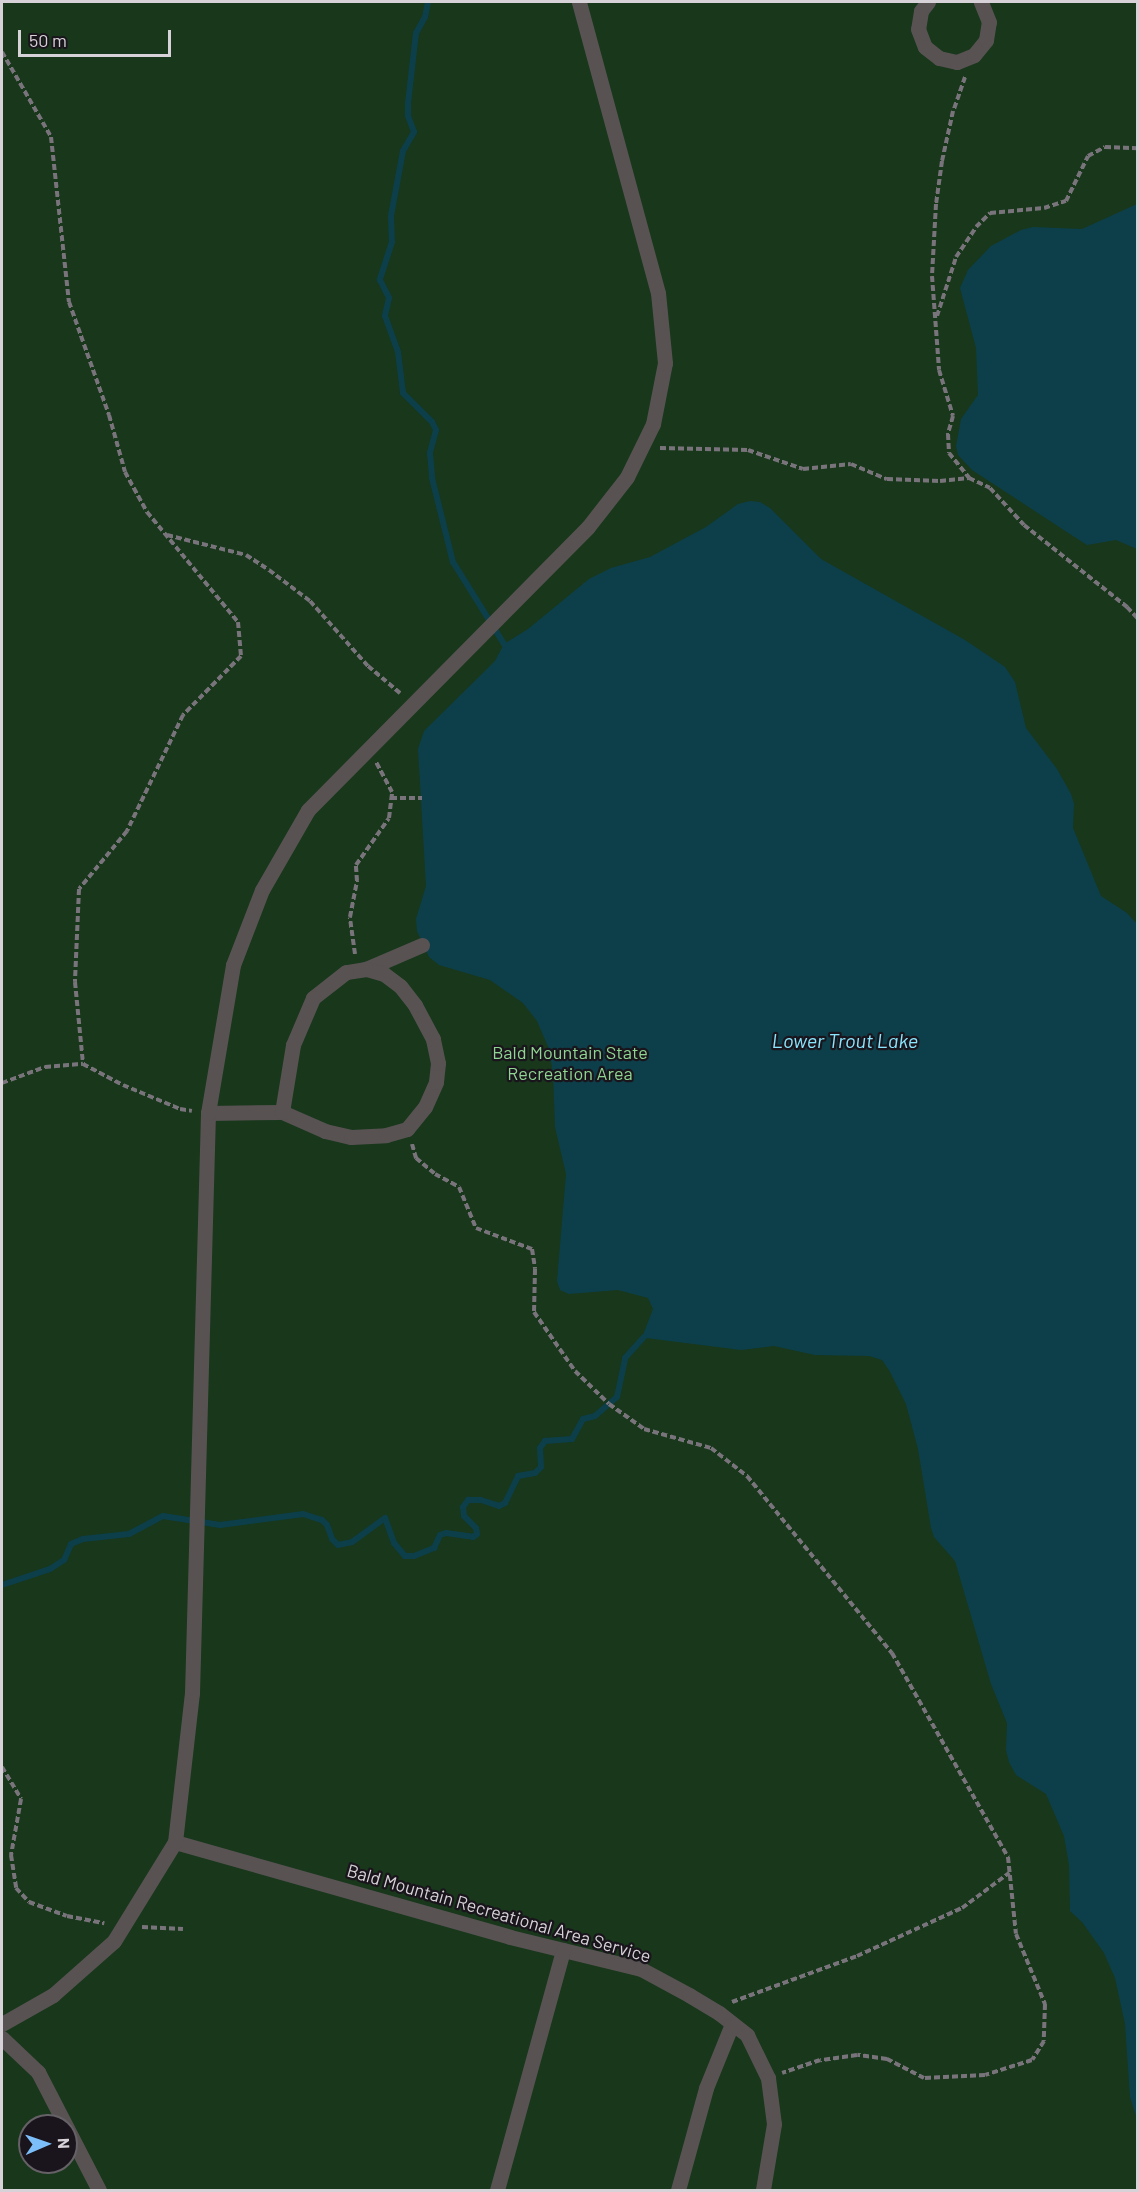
<!DOCTYPE html>
<html>
<head>
<meta charset="utf-8">
<style>
  body { margin:0 }
  #map { position:relative; width:1139px; height:2192px; overflow:hidden; background:#241e26; font-family:Barlow,sans-serif }
  div>[style] { position:absolute }
  .green>* { inset:0; background:#18371b }
  .water>* { inset:0; background:#0d3f4a }
  .stream>* { height:6px; margin:-3px; padding:0 3px; transform-origin:3px; border-radius:3px; background:#0d3f4a }
  .path>* { height:4px; margin-top:-2px; transform-origin:0; background:repeating-linear-gradient(90deg,#79747b 0 6px,transparent 0 9px) }
  .minor>* { height:15px; margin:-7.5px; padding:0 7.5px; transform-origin:7.5px; border-radius:7.5px; background:#585253 }
  span { translate:-50% -50%; white-space:nowrap; text-align:center; line-height:1.15; -webkit-text-stroke:4.5px #1a151c; paint-order:stroke }
  .park-label { font-size:18px; color:#8ed691 }
  .street-label { font-size:18px; color:#d6d2d7 }
  .water-label { font-size:20px; color:#88e7ff; font-style:italic }
  .frame { position:absolute; inset:0; border:3px solid #d6d2d7; pointer-events:none }
  .north { position:absolute; left:18px; top:2114px; width:60px; height:60px; box-sizing:border-box; background:#1a151c; border:2px solid #656167; border-radius:50%; rotate:88deg; font-size:16px; font-weight:700; line-height:24px; text-align:center; color:#d6d2d7 }
  .north::after { content:''; display:block; margin:auto; width:21px; height:27px; background:#7cbef9; clip-path:polygon(50% 0,100% 100%,50% 72%,0 100%) }
  .scale { position:absolute; left:18px; top:30px; width:153px; height:27px; box-sizing:border-box; border:3px solid #d6d2d7; border-top:0; padding-left:8px; font-size:18px; line-height:21px; white-space:nowrap; color:#d6d2d7; -webkit-text-stroke:4px #1a151c; paint-order:stroke }
</style>
</head>
<body>
<div id="map">
  <div class="green">
    <i style="clip-path:polygon(evenodd,2px 2px,1137px 2px,1137px 2190px,2px 2190px,2px 2px,30px 2126px,66px 2126px,66px 2162px,30px 2162px,30px 2126px)"></i>
  </div>
  <div class="water">
    <i style="clip-path:polygon(1137px 204px,1137px 549px,1116px 540px,1087px 545px,1073px 536px,972px 470px,958px 455px,956px 446px,961px 419px,978px 395px,976px 348px,960px 288px,968px 270px,991px 246px,1021px 230px,1033px 227px,1082px 229px)"></i>
    <i style="clip-path:polygon(750px 501px,760px 502px,770px 508px,821px 559px,965px 640px,1005px 667px,1015px 682px,1026px 728px,1057px 769px,1071px 794px,1074px 804px,1073px 828px,1101px 896px,1127px 913px,1137px 924px,1137px 2119px,1130px 2097px,1125px 2024px,1115px 1978px,1104px 1953px,1082px 1922px,1070px 1911px,1069px 1865px,1064px 1836px,1046px 1794px,1016px 1775px,1009px 1762px,1006px 1750px,1007px 1723px,991px 1684px,955px 1561px,934px 1537px,931px 1528px,918px 1449px,906px 1404px,889px 1370px,882px 1360px,869px 1356px,815px 1355px,774px 1346px,741px 1350px,646px 1338px,643px 1335px,653px 1309px,648px 1298px,618px 1290px,569px 1294px,560px 1290px,557px 1281px,566px 1174px,555px 1127px,553px 1073px,549px 1049px,537px 1021px,523px 1003px,490px 980px,439px 965px,429px 957px,417px 931px,416px 919px,426px 886px,418px 749px,424px 731px,495px 661px,504px 644px,528px 629px,589px 579px,611px 568px,650px 557px,706px 527px,738px 504px)"></i>
  </div>
  <div class="stream">
    <i style="left:428px;top:2px;width:15px;rotate:101deg"></i>
    <i style="left:425px;top:17px;width:18px;rotate:119deg"></i>
    <i style="left:416px;top:33px;width:70px;rotate:96.5deg"></i>
    <i style="left:408px;top:103px;width:13px;rotate:90deg"></i>
    <i style="left:408px;top:116px;width:17px;rotate:69deg"></i>
    <i style="left:414px;top:132px;width:22px;rotate:120deg"></i>
    <i style="left:403px;top:151px;width:66px;rotate:100.5deg"></i>
    <i style="left:391px;top:216px;width:26px;rotate:88deg"></i>
    <i style="left:392px;top:242px;width:40px;rotate:108deg"></i>
    <i style="left:380px;top:280px;width:20px;rotate:63deg"></i>
    <i style="left:389px;top:298px;width:18px;rotate:103deg"></i>
    <i style="left:385px;top:316px;width:38px;rotate:70deg"></i>
    <i style="left:398px;top:352px;width:41px;rotate:83deg"></i>
    <i style="left:403px;top:393px;width:41px;rotate:45deg"></i>
    <i style="left:432px;top:422px;width:9px;rotate:63deg"></i>
    <i style="left:436px;top:430px;width:24px;rotate:105deg"></i>
    <i style="left:430px;top:453px;width:25px;rotate:85deg"></i>
    <i style="left:432px;top:478px;width:87px;rotate:76deg"></i>
    <i style="left:453px;top:562px;width:97px;rotate:58.1deg"></i>
    <i style="left:2px;top:1585px;width:51px;rotate:-18.4deg"></i>
    <i style="left:50px;top:1569px;width:17px;rotate:-33deg"></i>
    <i style="left:64px;top:1560px;width:17px;rotate:-66deg"></i>
    <i style="left:71px;top:1544px;width:13px;rotate:-23deg"></i>
    <i style="left:83px;top:1539px;width:46px;rotate:-6.2deg"></i>
    <i style="left:129px;top:1534px;width:38px;rotate:-28deg"></i>
    <i style="left:163px;top:1516px;width:58px;rotate:9deg"></i>
    <i style="left:220px;top:1525px;width:84px;rotate:-7.5deg"></i>
    <i style="left:303px;top:1514px;width:20px;rotate:18deg"></i>
    <i style="left:322px;top:1520px;width:7px;rotate:45deg"></i>
    <i style="left:327px;top:1525px;width:15px;rotate:70deg"></i>
    <i style="left:332px;top:1539px;width:8px;rotate:45deg"></i>
    <i style="left:338px;top:1545px;width:14px;rotate:-12deg"></i>
    <i style="left:352px;top:1542px;width:41px;rotate:-36deg"></i>
    <i style="left:385px;top:1518px;width:27px;rotate:70deg"></i>
    <i style="left:394px;top:1543px;width:17px;rotate:50deg"></i>
    <i style="left:405px;top:1556px;width:9px"></i>
    <i style="left:414px;top:1556px;width:22px;rotate:-22deg"></i>
    <i style="left:434px;top:1548px;width:14px;rotate:-65deg"></i>
    <i style="left:440px;top:1535px;width:6px;rotate:-18deg"></i>
    <i style="left:446px;top:1533px;width:27px;rotate:8deg"></i>
    <i style="left:473px;top:1537px;width:5px;rotate:-37deg"></i>
    <i style="left:477px;top:1534px;width:6px;rotate:-99deg"></i>
    <i style="left:476px;top:1528px;width:17px;rotate:-135deg"></i>
    <i style="left:464px;top:1516px;width:9px;rotate:-96deg"></i>
    <i style="left:463px;top:1507px;width:9px;rotate:-54deg"></i>
    <i style="left:468px;top:1500px;width:13px"></i>
    <i style="left:481px;top:1500px;width:19px;rotate:18deg"></i>
    <i style="left:499px;top:1506px;width:7px;rotate:-27deg"></i>
    <i style="left:505px;top:1503px;width:30px;rotate:-64deg"></i>
    <i style="left:518px;top:1476px;width:17px;rotate:-10deg"></i>
    <i style="left:535px;top:1473px;width:8px;rotate:-45deg"></i>
    <i style="left:541px;top:1467px;width:19px;rotate:-93deg"></i>
    <i style="left:540px;top:1448px;width:9px;rotate:-54deg"></i>
    <i style="left:545px;top:1441px;width:27px;rotate:-4deg"></i>
    <i style="left:572px;top:1439px;width:23px;rotate:-61deg"></i>
    <i style="left:583px;top:1419px;width:12px;rotate:-14deg"></i>
    <i style="left:595px;top:1416px;width:29px;rotate:-41deg"></i>
    <i style="left:617px;top:1397px;width:40px;rotate:-78deg"></i>
    <i style="left:625px;top:1358px;width:28px;rotate:-48deg"></i>
  </div>
  <div class="path">
    <i style="left:2px;top:52px;width:98px;rotate:60deg"></i>
    <i style="left:51px;top:137px;width:166px;rotate:83.8deg"></i>
    <i style="left:69px;top:302px;width:120px;rotate:70.5deg"></i>
    <i style="left:109px;top:415px;width:59px;rotate:74.3deg"></i>
    <i style="left:125px;top:472px;width:46px;rotate:61.2deg"></i>
    <i style="left:147px;top:512px;width:143px;rotate:50.4deg"></i>
    <i style="left:238px;top:622px;width:34px;rotate:85deg"></i>
    <i style="left:241px;top:656px;width:83px;rotate:134.5deg"></i>
    <i style="left:183px;top:715px;width:129px;rotate:115.8deg"></i>
    <i style="left:127px;top:831px;width:75px;rotate:129.6deg"></i>
    <i style="left:79px;top:889px;width:93px;rotate:92.5deg"></i>
    <i style="left:75px;top:982px;width:82px;rotate:84.4deg"></i>
    <i style="left:965px;top:77px;width:36px;rotate:109deg"></i>
    <i style="left:953px;top:111px;width:51px;rotate:102.4deg"></i>
    <i style="left:942px;top:161px;width:43px;rotate:97.9deg"></i>
    <i style="left:936px;top:204px;width:72px;rotate:93.2deg"></i>
    <i style="left:932px;top:276px;width:94px;rotate:85.7deg"></i>
    <i style="left:939px;top:370px;width:48px;rotate:73.1deg"></i>
    <i style="left:953px;top:416px;width:19px;rotate:106deg"></i>
    <i style="left:948px;top:434px;width:19px;rotate:87deg"></i>
    <i style="left:949px;top:453px;width:32px;rotate:51deg"></i>
    <i style="left:969px;top:478px;width:23px;rotate:25deg"></i>
    <i style="left:990px;top:488px;width:50px;rotate:47.4deg"></i>
    <i style="left:1024px;top:525px;width:132px;rotate:38.5deg"></i>
    <i style="left:1127px;top:607px;width:16px;rotate:47deg"></i>
    <i style="left:937px;top:316px;width:62px;rotate:-72.1deg"></i>
    <i style="left:956px;top:257px;width:36px;rotate:-56deg"></i>
    <i style="left:976px;top:227px;width:20px;rotate:-45deg"></i>
    <i style="left:990px;top:213px;width:54px;rotate:-5.3deg"></i>
    <i style="left:1044px;top:208px;width:23px;rotate:-18deg"></i>
    <i style="left:1066px;top:201px;width:50px;rotate:-63.9deg"></i>
    <i style="left:1088px;top:156px;width:19px;rotate:-28deg"></i>
    <i style="left:1105px;top:147px;width:33px;rotate:2deg"></i>
    <i style="left:660px;top:448px;width:88px;rotate:1.3deg"></i>
    <i style="left:748px;top:450px;width:58px;rotate:19.1deg"></i>
    <i style="left:803px;top:469px;width:48px;rotate:-5.9deg"></i>
    <i style="left:851px;top:464px;width:39px;rotate:23deg"></i>
    <i style="left:887px;top:479px;width:53px;rotate:2.2deg"></i>
    <i style="left:940px;top:481px;width:29px;rotate:-6deg"></i>
    <i style="left:167px;top:535px;width:81px;rotate:14.2deg"></i>
    <i style="left:246px;top:555px;width:27px;rotate:33deg"></i>
    <i style="left:269px;top:570px;width:51px;rotate:37.1deg"></i>
    <i style="left:310px;top:601px;width:87px;rotate:48.3deg"></i>
    <i style="left:368px;top:666px;width:42px;rotate:40.2deg"></i>
    <i style="left:391px;top:798px;width:31px"></i>
    <i style="left:355px;top:954px;width:37px;rotate:-98deg"></i>
    <i style="left:350px;top:917px;width:37px;rotate:-79deg"></i>
    <i style="left:357px;top:881px;width:16px;rotate:-94deg"></i>
    <i style="left:356px;top:865px;width:57px;rotate:-54.9deg"></i>
    <i style="left:389px;top:818px;width:26px;rotate:-83deg"></i>
    <i style="left:392px;top:792px;width:34px;rotate:-118deg"></i>
    <i style="left:2px;top:1083px;width:46px;rotate:-20.4deg"></i>
    <i style="left:45px;top:1067px;width:38px;rotate:-5deg"></i>
    <i style="left:83px;top:1064px;width:45px;rotate:27.7deg"></i>
    <i style="left:123px;top:1085px;width:62px;rotate:22.8deg"></i>
    <i style="left:180px;top:1109px;width:12px;rotate:9deg"></i>
    <i style="left:412px;top:1144px;width:15px;rotate:74deg"></i>
    <i style="left:416px;top:1158px;width:25px;rotate:40deg"></i>
    <i style="left:435px;top:1174px;width:27px;rotate:28deg"></i>
    <i style="left:459px;top:1187px;width:44px;rotate:67.5deg"></i>
    <i style="left:476px;top:1228px;width:60px;rotate:20.6deg"></i>
    <i style="left:532px;top:1249px;width:20px;rotate:81deg"></i>
    <i style="left:535px;top:1269px;width:43px;rotate:91.3deg"></i>
    <i style="left:534px;top:1312px;width:72px;rotate:55.2deg"></i>
    <i style="left:575px;top:1371px;width:47px;rotate:44.1deg"></i>
    <i style="left:609px;top:1404px;width:43px;rotate:35.5deg"></i>
    <i style="left:644px;top:1429px;width:70px;rotate:15.8deg"></i>
    <i style="left:711px;top:1448px;width:46px;rotate:37.9deg"></i>
    <i style="left:747px;top:1476px;width:229px;rotate:50.7deg"></i>
    <i style="left:892px;top:1653px;width:235px;rotate:60.4deg"></i>
    <i style="left:1008px;top:1857px;width:77px;rotate:84.1deg"></i>
    <i style="left:1016px;top:1934px;width:76px;rotate:67.5deg"></i>
    <i style="left:1045px;top:2004px;width:37px;rotate:92deg"></i>
    <i style="left:1044px;top:2041px;width:22px;rotate:122deg"></i>
    <i style="left:1032px;top:2060px;width:49px;rotate:162.3deg"></i>
    <i style="left:985px;top:2075px;width:61px;rotate:177.2deg"></i>
    <i style="left:924px;top:2078px;width:42px;rotate:-152.8deg"></i>
    <i style="left:887px;top:2059px;width:30px;rotate:-172deg"></i>
    <i style="left:857px;top:2055px;width:37px;rotate:172deg"></i>
    <i style="left:820px;top:2060px;width:40px;rotate:161.1deg"></i>
    <i style="left:2px;top:1767px;width:37px;rotate:59deg"></i>
    <i style="left:21px;top:1799px;width:57px;rotate:100.1deg"></i>
    <i style="left:11px;top:1855px;width:33px;rotate:81deg"></i>
    <i style="left:16px;top:1888px;width:19px;rotate:47deg"></i>
    <i style="left:29px;top:1902px;width:40px;rotate:20.2deg"></i>
    <i style="left:67px;top:1916px;width:38px;rotate:11deg"></i>
    <i style="left:142px;top:1927px;width:41px;rotate:2.8deg"></i>
    <i style="left:732px;top:2002px;width:133px;rotate:-20.2deg"></i>
    <i style="left:857px;top:1956px;width:115px;rotate:-24.6deg"></i>
    <i style="left:962px;top:1908px;width:59px;rotate:-36.7deg"></i>
  </div>
  <div class="minor">
    <i style="left:928px;top:2px;width:11px;rotate:128deg"></i>
    <i style="left:921px;top:11px;width:18px;rotate:99deg"></i>
    <i style="left:918px;top:29px;width:19px;rotate:69deg"></i>
    <i style="left:925px;top:47px;width:18px;rotate:38deg"></i>
    <i style="left:939px;top:58px;width:18px;rotate:13deg"></i>
    <i style="left:957px;top:62px;width:18px;rotate:-22deg"></i>
    <i style="left:974px;top:55px;width:19px;rotate:-51deg"></i>
    <i style="left:986px;top:40px;width:18px;rotate:-81deg"></i>
    <i style="left:989px;top:22px;width:22px;rotate:-112deg"></i>
    <i style="left:366px;top:969px;width:61px;rotate:-23.2deg"></i>
    <i style="left:208px;top:1113px;width:74px;rotate:-0.8deg"></i>
    <i style="left:282px;top:1112px;width:47px;rotate:23.8deg"></i>
    <i style="left:325px;top:1131px;width:27px;rotate:13deg"></i>
    <i style="left:351px;top:1137px;width:35px;rotate:-3deg"></i>
    <i style="left:386px;top:1135px;width:22px;rotate:-16deg"></i>
    <i style="left:407px;top:1129px;width:28px;rotate:-51deg"></i>
    <i style="left:425px;top:1107px;width:27px;rotate:-66deg"></i>
    <i style="left:436px;top:1082px;width:19px;rotate:-84deg"></i>
    <i style="left:438px;top:1063px;width:25px;rotate:-102deg"></i>
    <i style="left:433px;top:1039px;width:38px;rotate:-118deg"></i>
    <i style="left:415px;top:1005px;width:24px;rotate:-128deg"></i>
    <i style="left:400px;top:986px;width:20px;rotate:-143deg"></i>
    <i style="left:384px;top:974px;width:19px;rotate:-164deg"></i>
    <i style="left:366px;top:969px;width:20px;rotate:171deg"></i>
    <i style="left:346px;top:972px;width:42px;rotate:141.8deg"></i>
    <i style="left:313px;top:998px;width:51px;rotate:113.1deg"></i>
    <i style="left:293px;top:1045px;width:68px;rotate:99.3deg"></i>
    <i style="left:175px;top:1842px;width:348px;rotate:15.8deg"></i>
    <i style="left:510px;top:1937px;width:135px;rotate:13.7deg"></i>
    <i style="left:641px;top:1969px;width:55px;rotate:28.4deg"></i>
    <i style="left:689px;top:1995px;width:35px;rotate:31deg"></i>
    <i style="left:719px;top:2013px;width:36px;rotate:38deg"></i>
    <i style="left:747px;top:2035px;width:48px;rotate:64deg"></i>
    <i style="left:768px;top:2078px;width:46px;rotate:82.6deg"></i>
    <i style="left:774px;top:2124px;width:67px;rotate:99.5deg"></i>
    <i style="left:2px;top:2024px;width:59px;rotate:-29.6deg"></i>
    <i style="left:53px;top:1995px;width:81px;rotate:-41.5deg"></i>
    <i style="left:114px;top:1941px;width:116px;rotate:-58.4deg"></i>
    <i style="left:175px;top:1842px;width:150px;rotate:-83.5deg"></i>
    <i style="left:192px;top:1693px;width:580px;rotate:-88.42deg"></i>
    <i style="left:208px;top:1113px;width:150px;rotate:-80.4deg"></i>
    <i style="left:233px;top:965px;width:80px;rotate:-68.9deg"></i>
    <i style="left:262px;top:890px;width:92px;rotate:-60.1deg"></i>
    <i style="left:308px;top:810px;width:398px;rotate:-45.3deg"></i>
    <i style="left:588px;top:527px;width:63px;rotate:-52deg"></i>
    <i style="left:627px;top:477px;width:59px;rotate:-63.9deg"></i>
    <i style="left:653px;top:424px;width:62px;rotate:-78.9deg"></i>
    <i style="left:665px;top:363px;width:70px;rotate:-95.7deg"></i>
    <i style="left:658px;top:293px;width:302px;rotate:-105.2deg"></i>
    <i style="left:2px;top:2038px;width:50px;rotate:43.4deg"></i>
    <i style="left:38px;top:2072px;width:133px;rotate:62.7deg"></i>
    <i style="left:497px;top:2190px;width:249px;rotate:-74.6deg"></i>
    <i style="left:678px;top:2190px;width:106px;rotate:-74.6deg"></i>
    <i style="left:706px;top:2088px;width:69px;rotate:-67.9deg"></i>
  </div>
  <div class="park-label">
    <span style="left:570px;top:1063px">Bald Mountain State<br>Recreation Area</span>
  </div>
  <div class="street-label">
    <span style="left:499px;top:1913px;rotate:16deg">Bald Mountain Recreational Area Service</span>
  </div>
  <div class="water-label">
    <span style="left:845px;top:1040px">Lower Trout Lake</span>
  </div>
  <div class="frame"></div>
  <div class="north">N</div>
  <div class="scale">50 m</div>
</div>
</body>
</html>
